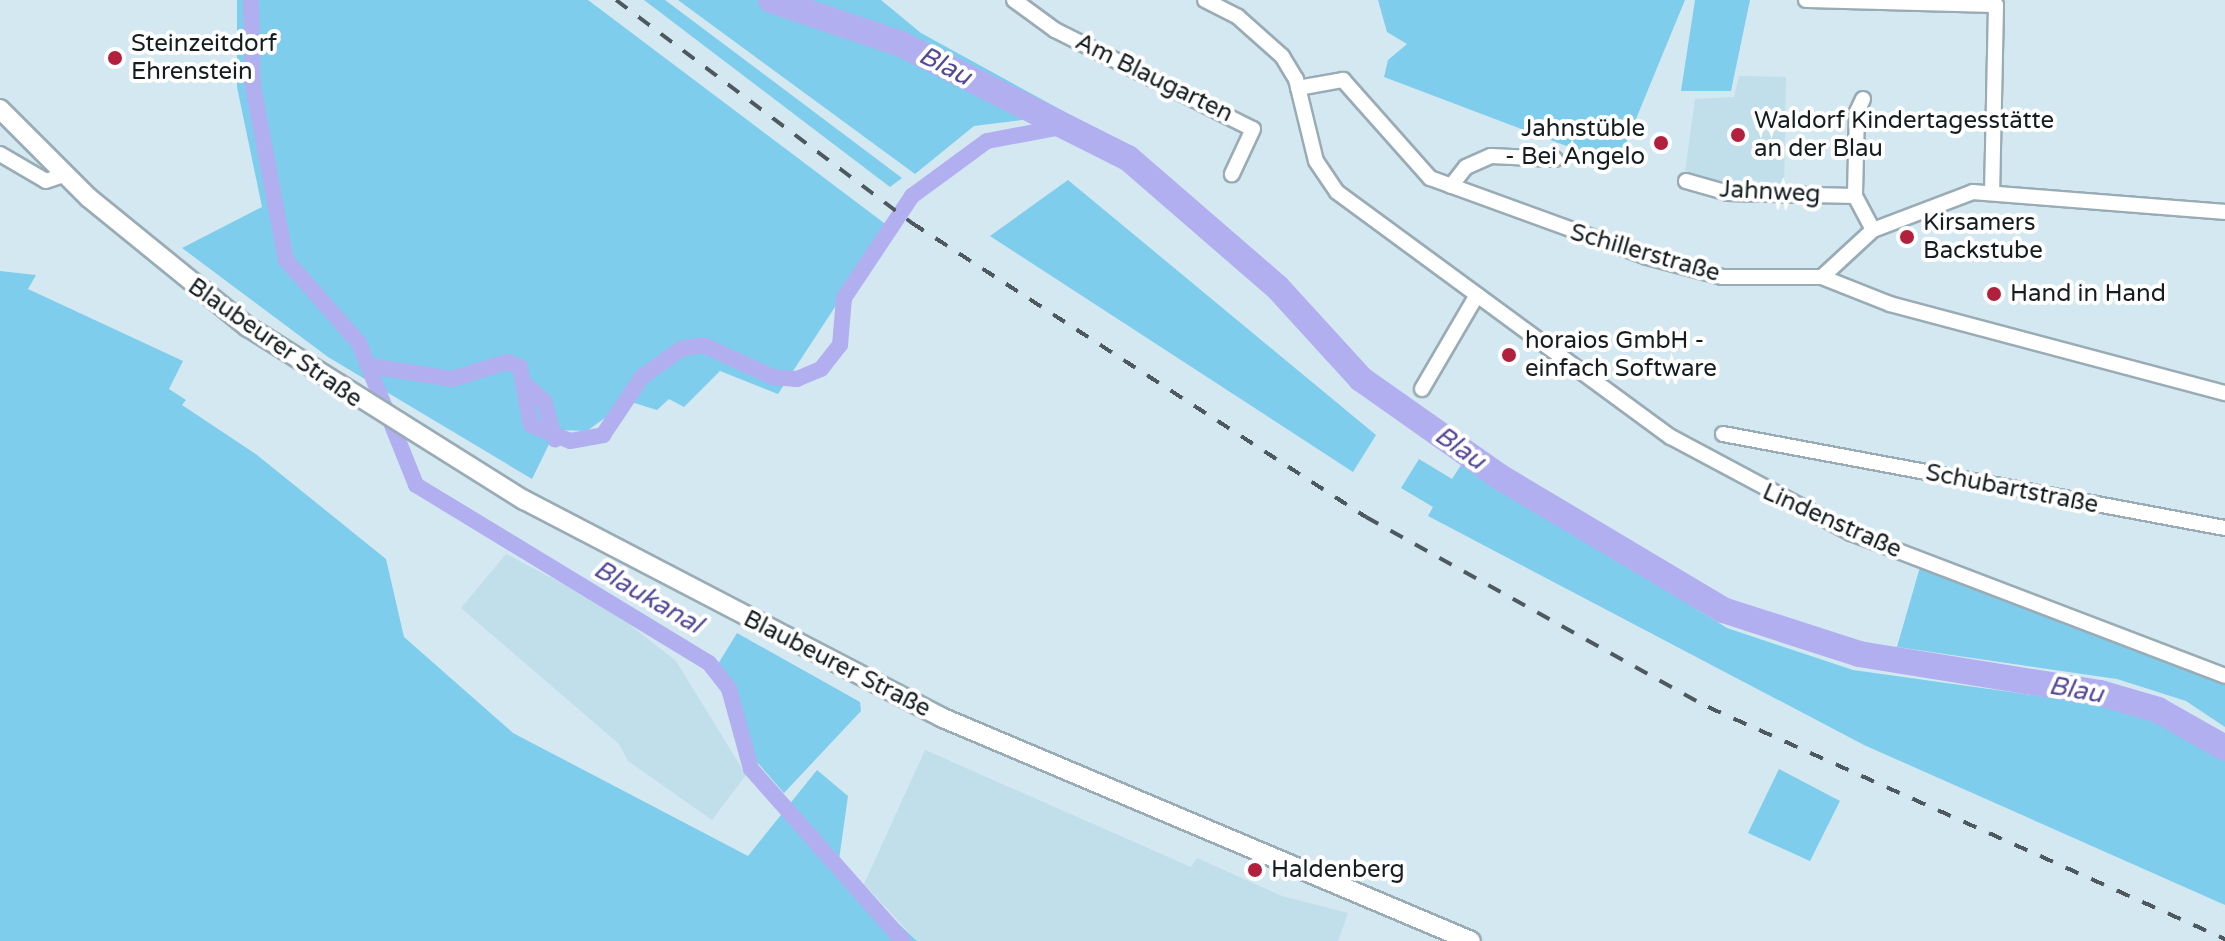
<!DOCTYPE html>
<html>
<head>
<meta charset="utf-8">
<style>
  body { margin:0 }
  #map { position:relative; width:2225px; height:941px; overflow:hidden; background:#d4e8f1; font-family:"Varela Round",sans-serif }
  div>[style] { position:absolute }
  .built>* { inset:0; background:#c1deeb }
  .green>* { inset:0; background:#7ecded }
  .canal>* { height:16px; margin:-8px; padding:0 8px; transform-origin:8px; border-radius:8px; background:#b2aff0 }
  .river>* { height:26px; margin:-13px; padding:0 13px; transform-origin:13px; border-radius:13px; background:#b2aff0 }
  .roads { filter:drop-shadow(2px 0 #99acb5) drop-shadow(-2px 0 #99acb5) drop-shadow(0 2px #99acb5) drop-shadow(0 -2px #99acb5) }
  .minor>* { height:14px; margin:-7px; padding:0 7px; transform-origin:7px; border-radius:7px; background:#fff }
  .major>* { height:18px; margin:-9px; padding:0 9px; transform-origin:9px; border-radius:9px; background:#fff }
  .rail>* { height:4px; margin-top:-2px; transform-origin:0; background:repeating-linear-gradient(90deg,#4d595e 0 14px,transparent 0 28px) }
  .dots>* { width:22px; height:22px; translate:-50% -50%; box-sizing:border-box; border:4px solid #fff; border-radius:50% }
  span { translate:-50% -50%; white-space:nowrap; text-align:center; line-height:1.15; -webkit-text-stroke:8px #fff; paint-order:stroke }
  .poi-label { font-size:24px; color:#151d20 }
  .left { translate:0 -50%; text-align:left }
  .right { translate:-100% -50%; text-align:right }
  .street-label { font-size:24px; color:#151d20 }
  .water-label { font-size:26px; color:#544a98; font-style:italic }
</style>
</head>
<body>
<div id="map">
  <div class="built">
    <i style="clip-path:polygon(1739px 76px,1786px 77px,1784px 188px,1723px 187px,1685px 172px,1695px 99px,1734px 97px)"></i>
    <i style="clip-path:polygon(506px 554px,607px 607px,676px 661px,746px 775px,712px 820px,628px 761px,619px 744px,461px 608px)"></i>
    <i style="clip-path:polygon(925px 750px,1191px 867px,1197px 858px,1282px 896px,1348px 913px,1338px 941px,917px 941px,864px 884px)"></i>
  </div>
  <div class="green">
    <i style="clip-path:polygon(237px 0,588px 0,888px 226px,778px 394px,720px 371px,684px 407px,669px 399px,657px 410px,628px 401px,587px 431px,556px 430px,532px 479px,328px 357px,182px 248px,262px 207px,237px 87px)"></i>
    <i style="clip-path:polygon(644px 0,665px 0,902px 178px,890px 187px)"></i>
    <i style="clip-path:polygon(678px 0,881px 0,921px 33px,1125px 145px,1045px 117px,974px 126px,915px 174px)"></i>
    <i style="clip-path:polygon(1378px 0,1685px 0,1617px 165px,1384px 77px,1388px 60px,1407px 44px,1387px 32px)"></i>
    <i style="clip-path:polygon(1695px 0,1750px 0,1731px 91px,1681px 91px)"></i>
    <i style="clip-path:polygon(1068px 180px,1376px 435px,1353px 472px,990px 236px)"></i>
    <i style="clip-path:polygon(0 271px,36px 275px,28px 289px,183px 361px,169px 389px,186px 400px,182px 405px,257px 455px,386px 559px,404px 637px,513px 733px,748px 856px,817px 770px,848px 796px,838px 867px,917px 941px,0 941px)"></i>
    <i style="clip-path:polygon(1419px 459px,1452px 479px,1463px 462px,1727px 628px,1853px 670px,2096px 704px,2196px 734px,2225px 757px,2225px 905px,1864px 745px,1428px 516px,1433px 507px,1401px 488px)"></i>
    <i style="clip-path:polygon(1920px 567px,2225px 684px,2225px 727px,2186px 701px,2117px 679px,1897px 647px)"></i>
    <i style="clip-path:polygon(737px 633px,860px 702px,861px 711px,784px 793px,757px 762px,735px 685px,718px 664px)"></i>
    <i style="clip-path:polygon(1779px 769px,1840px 801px,1810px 861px,1748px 833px)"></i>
  </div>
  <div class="canal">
    <i style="left:251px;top:0;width:86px;rotate:88.7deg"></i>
    <i style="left:253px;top:86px;width:177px;rotate:79.3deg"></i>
    <i style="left:286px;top:260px;width:111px;rotate:48.7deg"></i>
    <i style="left:359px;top:343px;width:153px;rotate:68.1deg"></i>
    <i style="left:416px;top:485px;width:343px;rotate:31.3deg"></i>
    <i style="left:709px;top:663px;width:33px;rotate:52deg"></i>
    <i style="left:729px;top:689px;width:83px;rotate:74.6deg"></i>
    <i style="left:751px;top:769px;width:230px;rotate:48.5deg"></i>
    <i style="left:370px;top:366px;width:83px;rotate:9deg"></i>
    <i style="left:452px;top:379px;width:58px;rotate:-17.2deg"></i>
    <i style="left:507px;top:362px;width:14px;rotate:21deg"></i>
    <i style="left:520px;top:367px;width:59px;rotate:79.3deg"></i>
    <i style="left:531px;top:425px;width:42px;rotate:22.3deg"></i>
    <i style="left:570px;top:441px;width:34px;rotate:-10deg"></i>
    <i style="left:603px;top:435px;width:70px;rotate:-56.1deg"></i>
    <i style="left:642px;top:377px;width:48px;rotate:-35.7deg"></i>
    <i style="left:681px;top:349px;width:22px;rotate:-10deg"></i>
    <i style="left:703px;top:345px;width:77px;rotate:24.6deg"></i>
    <i style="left:773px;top:377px;width:24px;rotate:5deg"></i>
    <i style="left:797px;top:379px;width:26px;rotate:-23deg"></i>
    <i style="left:821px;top:369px;width:31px;rotate:-52deg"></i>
    <i style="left:840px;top:345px;width:47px;rotate:-85.1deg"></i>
    <i style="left:844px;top:298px;width:123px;rotate:-56.3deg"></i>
    <i style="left:912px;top:196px;width:93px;rotate:-36.3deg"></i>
    <i style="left:987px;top:141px;width:75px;rotate:-10.7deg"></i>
    <i style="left:525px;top:384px;width:25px;rotate:42deg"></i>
    <i style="left:544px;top:401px;width:40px;rotate:74deg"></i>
  </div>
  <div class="river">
    <i style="left:771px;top:0;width:137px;rotate:18.7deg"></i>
    <i style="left:901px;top:44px;width:254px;rotate:26.7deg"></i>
    <i style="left:1128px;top:158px;width:197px;rotate:40.9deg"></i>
    <i style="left:1277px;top:287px;width:125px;rotate:47.6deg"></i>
    <i style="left:1361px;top:379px;width:170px;rotate:35.2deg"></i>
    <i style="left:1500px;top:477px;width:260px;rotate:30.8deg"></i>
    <i style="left:1723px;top:610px;width:143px;rotate:17.9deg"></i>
    <i style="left:1859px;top:654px;width:244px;rotate:9.2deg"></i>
    <i style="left:2100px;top:693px;width:60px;rotate:16.3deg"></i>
    <i style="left:2158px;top:710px;width:77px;rotate:29.6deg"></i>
  </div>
  <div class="roads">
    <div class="minor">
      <i style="left:1014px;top:0;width:51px;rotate:36.2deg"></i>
      <i style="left:1055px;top:30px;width:221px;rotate:26.6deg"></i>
      <i style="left:1253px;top:129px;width:50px;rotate:115deg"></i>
      <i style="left:1205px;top:0;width:37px;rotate:27deg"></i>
      <i style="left:1238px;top:17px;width:59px;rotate:41.6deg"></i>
      <i style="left:1282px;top:56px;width:27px;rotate:59deg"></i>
      <i style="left:1296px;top:79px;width:84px;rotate:76.3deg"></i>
      <i style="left:1316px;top:161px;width:37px;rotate:56deg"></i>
      <i style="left:1337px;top:192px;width:414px;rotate:36.3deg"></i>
      <i style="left:1671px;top:437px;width:204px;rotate:28.1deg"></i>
      <i style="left:1851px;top:533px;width:400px;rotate:20.9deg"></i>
      <i style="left:1806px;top:0;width:190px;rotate:1.5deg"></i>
      <i style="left:1996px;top:5px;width:184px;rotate:91.2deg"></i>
      <i style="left:1298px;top:88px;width:46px;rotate:-10.1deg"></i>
      <i style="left:1343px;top:80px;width:131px;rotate:48.4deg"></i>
      <i style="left:1430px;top:178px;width:231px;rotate:20deg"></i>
      <i style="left:1647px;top:257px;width:78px;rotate:14.9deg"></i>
      <i style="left:1722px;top:277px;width:100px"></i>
      <i style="left:1822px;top:277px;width:73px;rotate:21.7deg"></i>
      <i style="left:1890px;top:304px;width:347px;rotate:14.9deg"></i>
      <i style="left:1863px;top:99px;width:14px;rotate:115deg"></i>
      <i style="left:1857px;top:112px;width:84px;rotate:91.4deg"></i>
      <i style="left:1855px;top:196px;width:38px;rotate:62deg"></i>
      <i style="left:0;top:154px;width:53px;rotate:30.4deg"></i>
      <i style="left:46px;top:181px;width:18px;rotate:-19deg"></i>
      <i style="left:1686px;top:181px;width:44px;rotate:15.9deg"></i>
      <i style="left:1728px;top:193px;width:127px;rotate:1.4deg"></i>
      <i style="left:1451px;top:186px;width:24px;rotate:-52deg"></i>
      <i style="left:1466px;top:167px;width:27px;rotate:-24deg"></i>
      <i style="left:1491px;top:156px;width:64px;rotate:2.7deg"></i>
      <i style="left:1822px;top:277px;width:69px;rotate:-42.7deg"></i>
      <i style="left:1873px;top:230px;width:107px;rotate:-20.8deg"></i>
      <i style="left:1973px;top:192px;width:253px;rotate:4.5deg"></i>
      <i style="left:1422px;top:389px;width:109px;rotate:-59.7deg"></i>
      <i style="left:1723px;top:434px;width:511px;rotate:10.61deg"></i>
    </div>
    <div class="major">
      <i style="left:0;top:109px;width:126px;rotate:45deg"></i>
      <i style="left:89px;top:198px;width:205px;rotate:39.1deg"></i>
      <i style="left:248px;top:327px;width:326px;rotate:32.1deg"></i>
      <i style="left:524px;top:500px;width:472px;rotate:27.5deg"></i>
      <i style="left:943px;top:718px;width:573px;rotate:22.9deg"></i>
    </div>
  </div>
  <div class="rail">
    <i style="left:616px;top:0;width:371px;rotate:37deg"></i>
    <i style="left:912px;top:223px;width:541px;rotate:32.93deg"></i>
    <i style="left:1366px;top:517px;width:391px;rotate:29.1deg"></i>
    <i style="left:1708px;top:707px;width:567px;rotate:24.17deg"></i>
  </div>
  <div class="dots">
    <i style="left:115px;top:58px;background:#b2203d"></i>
    <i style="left:1738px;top:135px;background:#b2203d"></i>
    <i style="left:1661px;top:143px;background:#b2203d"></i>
    <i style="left:1907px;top:237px;background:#b2203d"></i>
    <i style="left:1994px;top:294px;background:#b2203d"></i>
    <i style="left:1509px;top:355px;background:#b2203d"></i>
    <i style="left:1255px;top:870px;background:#b2203d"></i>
  </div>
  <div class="poi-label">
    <span class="left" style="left:131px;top:58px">Steinzeitdorf<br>Ehrenstein</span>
    <span class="left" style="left:1754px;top:135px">Waldorf Kindertagesstätte<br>an der Blau</span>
    <span class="right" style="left:1645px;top:143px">Jahnstüble<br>- Bei Angelo</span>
    <span class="left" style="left:1923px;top:237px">Kirsamers<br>Backstube</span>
    <span class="left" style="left:2010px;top:294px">Hand in Hand</span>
    <span class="left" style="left:1525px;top:355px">horaios GmbH -<br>einfach Software</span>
    <span class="left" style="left:1271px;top:870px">Haldenberg</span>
  </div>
  <div class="street-label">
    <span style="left:1154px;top:78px;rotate:26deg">Am Blaugarten</span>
    <span style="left:1770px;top:192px;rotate:3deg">Jahnweg</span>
    <span style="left:1645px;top:253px;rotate:16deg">Schillerstraße</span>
    <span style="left:275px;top:343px;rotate:35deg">Blaubeurer Straße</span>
    <span style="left:2012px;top:489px;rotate:11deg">Schubartstraße</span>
    <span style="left:1832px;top:521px;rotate:24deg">Lindenstraße</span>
    <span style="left:837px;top:664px;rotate:27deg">Blaubeurer Straße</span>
  </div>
  <div class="water-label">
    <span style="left:945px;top:66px;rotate:27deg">Blau</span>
    <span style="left:1460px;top:448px;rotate:35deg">Blau</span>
    <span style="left:648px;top:597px;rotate:30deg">Blaukanal</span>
    <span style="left:2076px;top:690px;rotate:10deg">Blau</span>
  </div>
</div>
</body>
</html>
